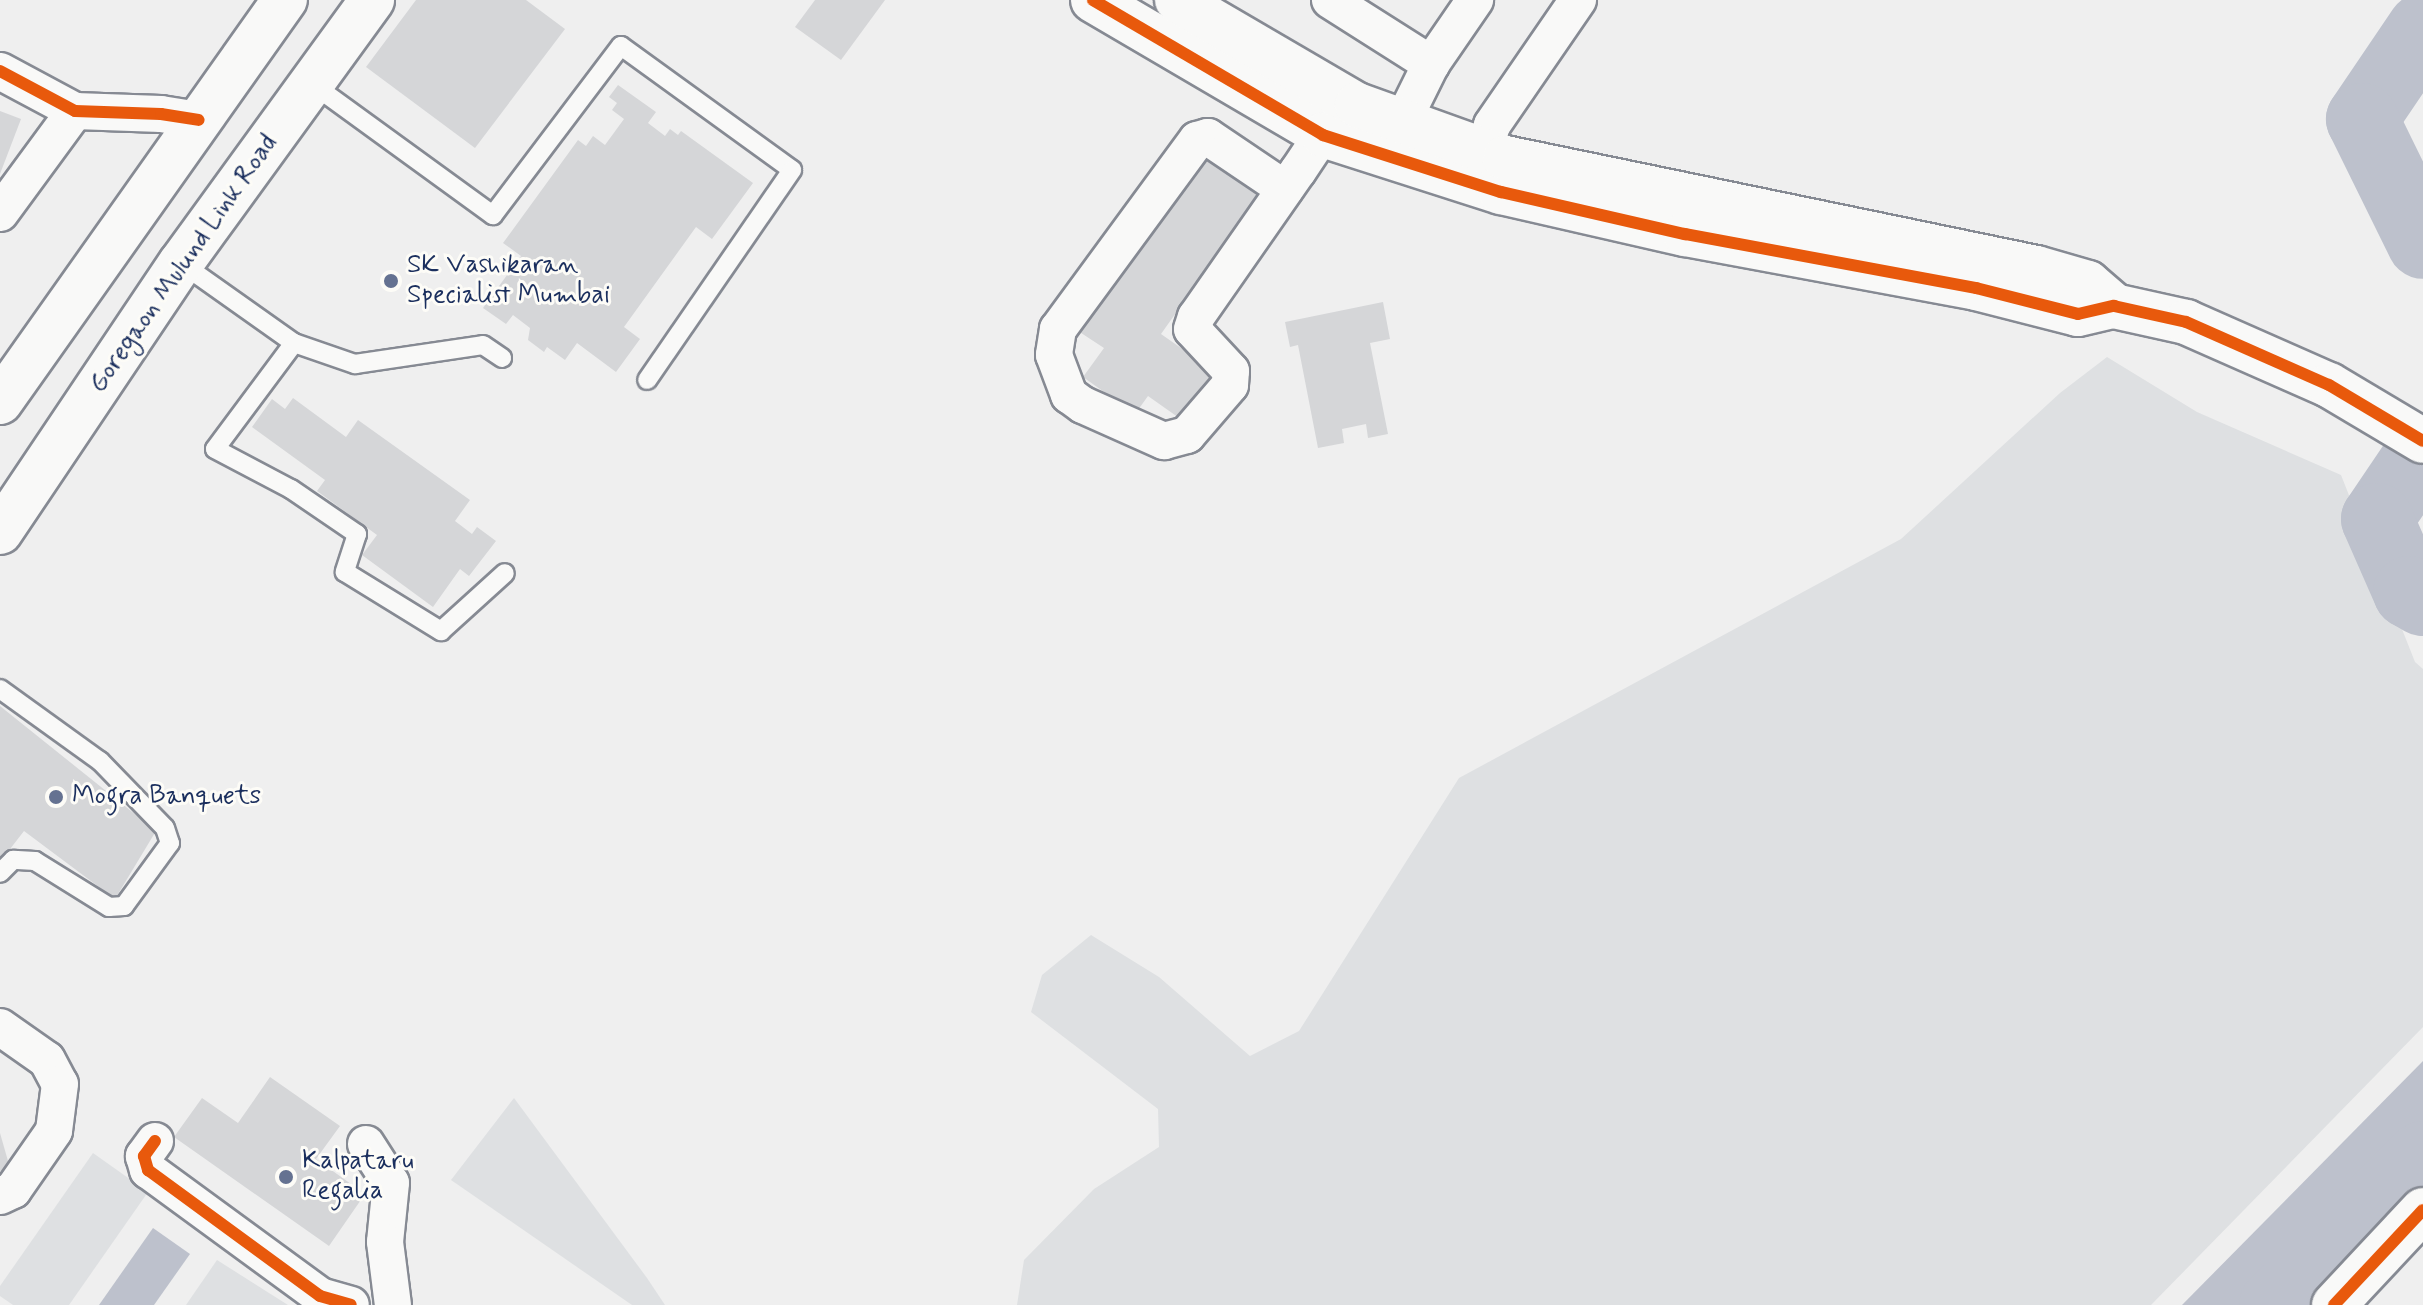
<!DOCTYPE html>
<html>
<head>
<meta charset="utf-8">
<style>
  body { margin:0 }
  #map { position:relative; width:2423px; height:1305px; overflow:hidden; background:#efefef; font-family:Mynerve,sans-serif }
  div>[style] { position:absolute }
  .green>* { inset:0; background:#dee0e2 }
  .water>* { inset:0; background:#bdc1cc }
  .river>* { height:72px; margin:-36px; padding:0 36px; transform-origin:36px; border-radius:36px; background:#bdc1cc }
  .building>* { inset:0; background:#d5d6d8 }
  .roads { filter:drop-shadow(2px 0 #868a93) drop-shadow(-2px 0 #868a93) drop-shadow(0 2px #868a93) drop-shadow(0 -2px #868a93) }
  .lane>* { height:18px; margin:-9px; padding:0 9px; transform-origin:9px; border-radius:9px; background:#f9f9f8 }
  .street>* { height:36px; margin:-18px; padding:0 18px; transform-origin:18px; border-radius:18px; background:#f9f9f8 }
  .secondary>* { height:44px; margin:-22px; padding:0 22px; transform-origin:22px; border-radius:22px; background:#f9f9f8 }
  .cycleway>* { height:12px; margin:-6px; padding:0 6px; transform-origin:6px; border-radius:6px; background:#e8590c }
  .dots>* { width:22px; height:22px; translate:-50% -50%; box-sizing:border-box; border:4px solid #fdfcf7; border-radius:50% }
  span { translate:-50% -50%; white-space:nowrap; text-align:center; line-height:1.15; -webkit-text-stroke:6px #fdfcf7; paint-order:stroke }
  .street-label { font-size:26px; color:#1b2f5e }
  .poi-label { font-size:26px; color:#1b2f5e }
  .left { translate:0 -50%; text-align:left }
</style>
</head>
<body>
<div id="map">
  <div class="green">
    <i style="clip-path:polygon(2107px 357px,2197px 412px,2341px 475px,2415px 662px,2423px 669px,2423px 1027px,2151px 1305px,1017px 1305px,1024px 1260px,1094px 1189px,1159px 1147px,1158px 1109px,1031px 1012px,1042px 975px,1091px 935px,1159px 977px,1250px 1056px,1299px 1031px,1459px 778px,1901px 539px,2060px 393px)"></i>
    <i style="clip-path:polygon(514px 1098px,647px 1278px,665px 1305px,632px 1305px,451px 1180px)"></i>
    <i style="clip-path:polygon(93px 1153px,148px 1192px,69px 1305px,13px 1305px,0 1296px,0 1286px)"></i>
    <i style="clip-path:polygon(217px 1260px,288px 1305px,186px 1305px)"></i>
  </div>
  <div class="water">
    <i style="clip-path:polygon(2423px 1061px,2423px 1154px,2280px 1305px,2182px 1305px)"></i>
    <i style="clip-path:polygon(153px 1228px,190px 1254px,154px 1305px,99px 1305px)"></i>
  </div>
  <div class="river">
    <i style="left:2423px;top:29px;width:109px;rotate:124.1deg"></i>
    <i style="left:2362px;top:119px;width:138px;rotate:63.8deg"></i>
    <i style="left:2423px;top:451px;width:82px;rotate:124.1deg"></i>
    <i style="left:2377px;top:519px;width:80px;rotate:66.3deg"></i>
    <i style="left:2409px;top:592px;width:16px;rotate:30deg"></i>
    <i style="left:2275px;top:1305px;width:209px;rotate:-45deg"></i>
  </div>
  <div class="building">
    <i style="clip-path:polygon(416px 0,526px 0,565px 29px,475px 148px,366px 67px)"></i>
    <i style="clip-path:polygon(815px 0,885px 0,841px 60px,795px 27px)"></i>
    <i style="clip-path:polygon(618px 85px,656px 112px,648px 123px,665px 136px,670px 129px,678px 135px,681px 131px,753px 183px,712px 239px,696px 227px,624px 327px,640px 339px,616px 372px,577px 343px,565px 360px,547px 347px,544px 352px,528px 340px,530px 328px,513px 315px,506px 324px,483px 308px,521px 256px,503px 243px,578px 140px,586px 146px,593px 136px,605px 145px,624px 119px,612px 110px,617px 103px,609px 97px)"></i>
    <i style="clip-path:polygon(0 111px,21px 119px,0 174px)"></i>
    <i style="clip-path:polygon(1206px 144px,1266px 186px,1161px 334px,1215px 372px,1182px 420px,1148px 396px,1135px 414px,1083px 377px,1104px 348px,1075px 329px)"></i>
    <i style="clip-path:polygon(1383px 302px,1390px 339px,1370px 343px,1388px 434px,1368px 438px,1366px 424px,1342px 429px,1344px 443px,1318px 448px,1298px 345px,1290px 347px,1285px 322px)"></i>
    <i style="clip-path:polygon(293px 398px,346px 437px,358px 420px,470px 500px,455px 521px,472px 534px,477px 527px,496px 541px,469px 576px,460px 569px,433px 607px,362px 555px,377px 535px,317px 491px,325px 480px,252px 427px,272px 399px,285px 409px)"></i>
    <i style="clip-path:polygon(0 706px,156px 831px,115px 899px,24px 831px,0 862px)"></i>
    <i style="clip-path:polygon(270px 1077px,340px 1126px,316px 1159px,365px 1194px,329px 1246px,174px 1137px,202px 1098px,238px 1123px)"></i>
    <i style="clip-path:polygon(0 1133px,10px 1168px,0 1171px)"></i>
  </div>
  <div class="roads">
    <div class="lane">
      <i style="left:311px;top:83px;width:225px;rotate:36deg"></i>
      <i style="left:493px;top:215px;width:212px;rotate:-52.9deg"></i>
      <i style="left:621px;top:46px;width:211px;rotate:35.9deg"></i>
      <i style="left:792px;top:170px;width:255px;rotate:124.6deg"></i>
      <i style="left:181px;top:263px;width:138px;rotate:35.3deg"></i>
      <i style="left:294px;top:343px;width:132px;rotate:126.7deg"></i>
      <i style="left:215px;top:449px;width:86px;rotate:27.8deg"></i>
      <i style="left:291px;top:489px;width:80px;rotate:34.3deg"></i>
      <i style="left:357px;top:534px;width:40px;rotate:108deg"></i>
      <i style="left:345px;top:572px;width:113px;rotate:31.6deg"></i>
      <i style="left:441px;top:631px;width:86px;rotate:-42.2deg"></i>
      <i style="left:294px;top:343px;width:65px;rotate:19deg"></i>
      <i style="left:355px;top:364px;width:129px;rotate:-8.4deg"></i>
      <i style="left:483px;top:345px;width:23px;rotate:34deg"></i>
      <i style="left:0;top:689px;width:123px;rotate:35.8deg"></i>
      <i style="left:100px;top:761px;width:93px;rotate:45.9deg"></i>
      <i style="left:165px;top:828px;width:16px;rotate:72deg"></i>
      <i style="left:170px;top:843px;width:78px;rotate:126.1deg"></i>
      <i style="left:124px;top:906px;width:15px;rotate:176deg"></i>
      <i style="left:109px;top:907px;width:87px;rotate:-148.1deg"></i>
      <i style="left:35px;top:861px;width:22px;rotate:-177deg"></i>
      <i style="left:13px;top:860px;width:18px;rotate:135deg"></i>
    </div>
    <div class="street">
      <i style="left:1330px;top:0;width:120px;rotate:32.4deg"></i>
      <i style="left:0;top:71px;width:85px;rotate:28.1deg"></i>
      <i style="left:75px;top:111px;width:86px;rotate:2deg"></i>
      <i style="left:161px;top:114px;width:38px;rotate:9deg"></i>
      <i style="left:1391px;top:145px;width:90px;rotate:-63.7deg"></i>
      <i style="left:1431px;top:64px;width:78px;rotate:-55.5deg"></i>
      <i style="left:1484px;top:150px;width:26px;rotate:-72deg"></i>
      <i style="left:1492px;top:125px;width:152px;rotate:-55.5deg"></i>
      <i style="left:1285px;top:189px;width:93px;rotate:-146deg"></i>
      <i style="left:1208px;top:137px;width:11px;rotate:165deg"></i>
      <i style="left:1197px;top:140px;width:235px;rotate:126.3deg"></i>
      <i style="left:1058px;top:329px;width:26px;rotate:99deg"></i>
      <i style="left:1054px;top:355px;width:43px;rotate:69.4deg"></i>
      <i style="left:1069px;top:395px;width:17px;rotate:36deg"></i>
      <i style="left:1083px;top:405px;width:89px;rotate:24deg"></i>
      <i style="left:1164px;top:441px;width:24px;rotate:-15deg"></i>
      <i style="left:1187px;top:435px;width:66px;rotate:-49.3deg"></i>
      <i style="left:1230px;top:385px;width:14px;rotate:-86deg"></i>
      <i style="left:1231px;top:371px;width:57px;rotate:-132.9deg"></i>
      <i style="left:1192px;top:329px;width:13px;rotate:-72deg"></i>
      <i style="left:1196px;top:317px;width:178px;rotate:-55.1deg"></i>
      <i style="left:1298px;top:171px;width:69px;rotate:-56.3deg"></i>
      <i style="left:0;top:213px;width:127px;rotate:-53.7deg"></i>
      <i style="left:0;top:1027px;width:57px;rotate:35.1deg"></i>
      <i style="left:47px;top:1060px;width:27px;rotate:62deg"></i>
      <i style="left:60px;top:1084px;width:47px;rotate:97.3deg"></i>
      <i style="left:54px;top:1131px;width:72px;rotate:124.8deg"></i>
      <i style="left:13px;top:1190px;width:14px;rotate:155deg"></i>
      <i style="left:155px;top:1141px;width:19px;rotate:126deg"></i>
      <i style="left:144px;top:1156px;width:15px;rotate:74deg"></i>
      <i style="left:148px;top:1170px;width:213px;rotate:36.2deg"></i>
      <i style="left:320px;top:1296px;width:32px;rotate:16deg"></i>
      <i style="left:366px;top:1144px;width:46px;rotate:57.3deg"></i>
      <i style="left:391px;top:1183px;width:59px;rotate:95.8deg"></i>
      <i style="left:385px;top:1242px;width:64px;rotate:82.8deg"></i>
    </div>
    <div class="secondary">
      <i style="left:1093px;top:0;width:267px;rotate:30.4deg"></i>
      <i style="left:1323px;top:135px;width:187px;rotate:17.8deg"></i>
      <i style="left:1501px;top:192px;width:189px;rotate:12.9deg"></i>
      <i style="left:1685px;top:234px;width:296px;rotate:10.5deg"></i>
      <i style="left:1976px;top:288px;width:105px;rotate:14.3deg"></i>
      <i style="left:2078px;top:314px;width:37px;rotate:-13deg"></i>
      <i style="left:2114px;top:306px;width:74px;rotate:12.5deg"></i>
      <i style="left:2186px;top:322px;width:156px;rotate:23.8deg"></i>
      <i style="left:2329px;top:385px;width:109px;rotate:30.8deg"></i>
      <i style="left:1177px;top:0;width:208px;rotate:30.3deg"></i>
      <i style="left:1357px;top:105px;width:157px;rotate:19.7deg"></i>
      <i style="left:1505px;top:158px;width:542px;rotate:11.7deg"></i>
      <i style="left:2036px;top:268px;width:54px;rotate:16.1deg"></i>
      <i style="left:2088px;top:283px;width:35px;rotate:41deg"></i>
      <i style="left:0;top:402px;width:493px;rotate:-54.7deg"></i>
      <i style="left:0;top:532px;width:324px;rotate:-56.1deg"></i>
      <i style="left:181px;top:263px;width:325px;rotate:-54deg"></i>
      <i style="left:2334px;top:1305px;width:130px;rotate:-46.9deg"></i>
    </div>
  </div>
  <div class="cycleway">
    <i style="left:1093px;top:0;width:267px;rotate:30.4deg"></i>
    <i style="left:1323px;top:135px;width:187px;rotate:17.8deg"></i>
    <i style="left:1501px;top:192px;width:189px;rotate:12.9deg"></i>
    <i style="left:1685px;top:234px;width:296px;rotate:10.5deg"></i>
    <i style="left:1976px;top:288px;width:105px;rotate:14.3deg"></i>
    <i style="left:2078px;top:314px;width:37px;rotate:-13deg"></i>
    <i style="left:2114px;top:306px;width:74px;rotate:12.5deg"></i>
    <i style="left:2186px;top:322px;width:156px;rotate:23.8deg"></i>
    <i style="left:2329px;top:385px;width:109px;rotate:30.8deg"></i>
    <i style="left:0;top:71px;width:85px;rotate:28.1deg"></i>
    <i style="left:75px;top:111px;width:86px;rotate:2deg"></i>
    <i style="left:161px;top:114px;width:38px;rotate:9deg"></i>
    <i style="left:155px;top:1141px;width:19px;rotate:126deg"></i>
    <i style="left:144px;top:1156px;width:15px;rotate:74deg"></i>
    <i style="left:148px;top:1170px;width:213px;rotate:36.2deg"></i>
    <i style="left:320px;top:1296px;width:32px;rotate:16deg"></i>
    <i style="left:2334px;top:1305px;width:130px;rotate:-46.9deg"></i>
  </div>
  <div class="dots">
    <i style="left:391px;top:281px;background:#657291"></i>
    <i style="left:56px;top:797px;background:#657291"></i>
    <i style="left:286px;top:1177px;background:#657291"></i>
  </div>
  <div class="street-label">
    <span style="left:184px;top:264px;rotate:-55deg">Goregaon Mulund Link Road</span>
  </div>
  <div class="poi-label">
    <span class="left" style="left:407px;top:281px">SK Vashikaran<br>Specialist Mumbai</span>
    <span class="left" style="left:72px;top:797px">Mogra Banquets</span>
    <span class="left" style="left:302px;top:1177px">Kalpataru<br>Regalia</span>
  </div>
</div>
</body>
</html>
